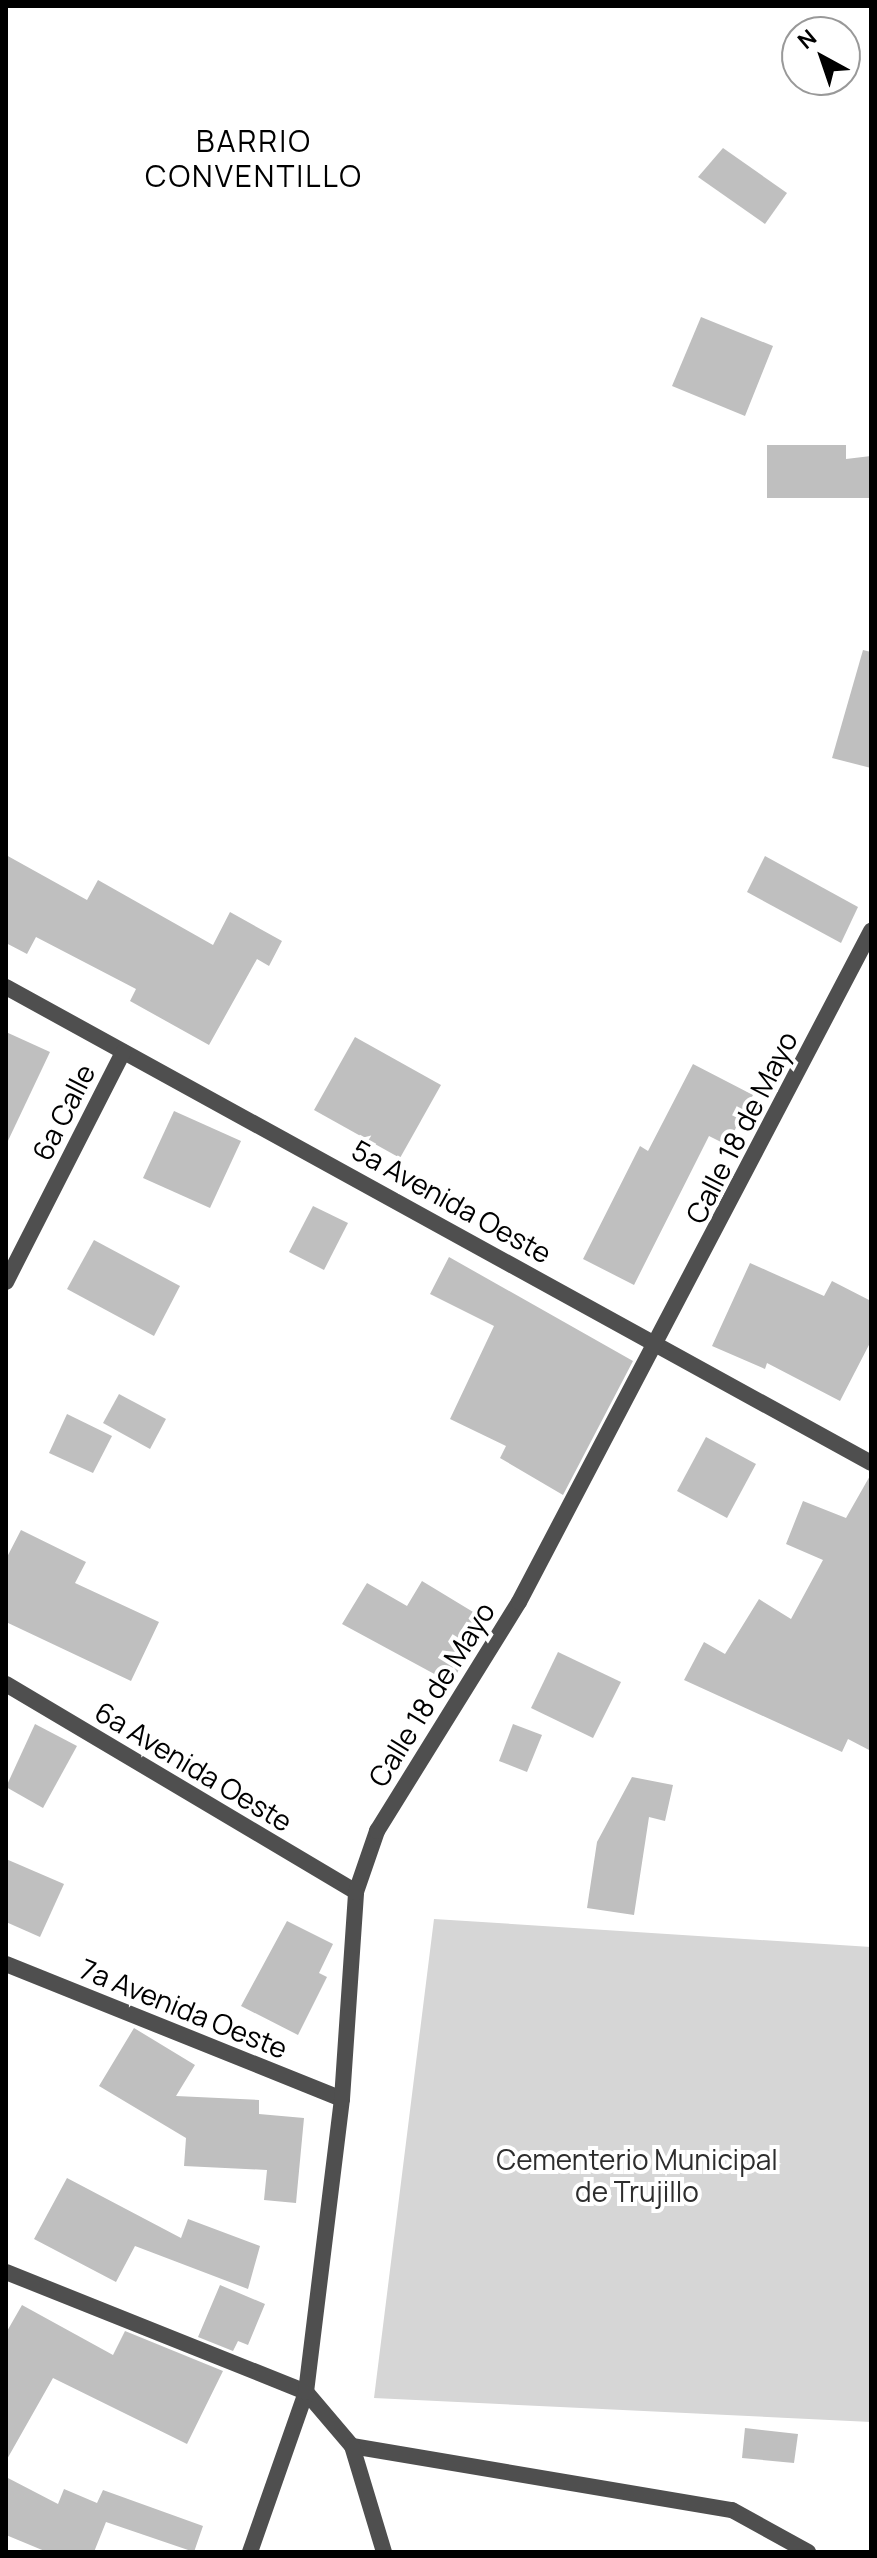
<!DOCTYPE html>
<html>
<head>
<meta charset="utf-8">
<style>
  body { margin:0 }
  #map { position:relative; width:877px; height:2558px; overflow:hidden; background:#fff; font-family:Manrope,sans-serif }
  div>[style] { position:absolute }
  .green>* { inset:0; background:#d6d6d6 }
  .building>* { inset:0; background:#bfbfbf }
  .minor>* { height:16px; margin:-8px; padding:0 8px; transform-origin:8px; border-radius:8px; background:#4f4f4f }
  span { translate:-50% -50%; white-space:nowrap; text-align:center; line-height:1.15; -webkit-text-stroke:8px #fff; paint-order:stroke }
  .street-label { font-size:28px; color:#000 }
  .park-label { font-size:28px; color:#2d2d2d }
  .neighbourhood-label { font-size:30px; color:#000; letter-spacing:2px }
  .frame { position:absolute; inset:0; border:8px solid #000; pointer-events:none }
  .north { position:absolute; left:781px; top:16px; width:80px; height:80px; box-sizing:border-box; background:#fff; border:2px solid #999; border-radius:50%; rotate:320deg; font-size:22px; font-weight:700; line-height:32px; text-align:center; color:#000 }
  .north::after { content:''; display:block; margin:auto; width:28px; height:36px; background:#000; clip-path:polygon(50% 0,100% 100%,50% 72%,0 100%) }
</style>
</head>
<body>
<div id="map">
  <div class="green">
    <i style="clip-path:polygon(434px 1919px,871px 1947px,871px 2422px,374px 2398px)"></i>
  </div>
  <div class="building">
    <i style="clip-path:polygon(723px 148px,787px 193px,765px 224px,698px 177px)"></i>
    <i style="clip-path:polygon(701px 317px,773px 346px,745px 416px,672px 386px)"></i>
    <i style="clip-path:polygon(767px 445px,846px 445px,846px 459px,871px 456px,871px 498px,767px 498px)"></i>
    <i style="clip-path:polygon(863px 650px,871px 652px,871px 768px,832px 758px)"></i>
    <i style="clip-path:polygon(6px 855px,87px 900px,98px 880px,213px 945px,230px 912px,282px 941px,269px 966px,257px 959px,209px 1045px,130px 1001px,136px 989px,36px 937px,27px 954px,6px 943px)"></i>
    <i style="clip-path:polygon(765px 856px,858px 907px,841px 943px,747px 892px)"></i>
    <i style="clip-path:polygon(6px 1032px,50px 1052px,6px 1145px)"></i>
    <i style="clip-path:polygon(355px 1037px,441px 1085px,400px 1158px,314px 1110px)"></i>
    <i style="clip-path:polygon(693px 1064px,753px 1095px,727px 1145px,709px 1136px,634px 1285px,583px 1259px,640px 1146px,648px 1151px)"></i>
    <i style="clip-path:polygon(174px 1111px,241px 1141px,210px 1208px,143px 1178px)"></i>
    <i style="clip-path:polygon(313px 1206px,348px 1223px,324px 1270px,289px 1252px)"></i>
    <i style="clip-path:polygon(94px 1240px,180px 1286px,154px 1336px,67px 1289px)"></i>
    <i style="clip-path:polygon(449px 1257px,633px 1361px,563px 1495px,500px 1458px,506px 1446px,450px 1419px,494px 1326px,430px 1294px)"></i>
    <i style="clip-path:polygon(750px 1263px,824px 1296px,832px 1281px,871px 1301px,871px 1341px,840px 1401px,767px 1363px,765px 1369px,712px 1346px)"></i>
    <i style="clip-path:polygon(119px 1394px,166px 1419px,150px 1449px,103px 1423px)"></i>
    <i style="clip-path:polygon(67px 1414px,112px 1436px,93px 1473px,49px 1453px)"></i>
    <i style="clip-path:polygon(706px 1437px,756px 1464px,727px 1518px,677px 1491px)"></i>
    <i style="clip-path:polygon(871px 1474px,871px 1751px,848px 1739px,842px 1752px,684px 1680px,704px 1642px,725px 1654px,759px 1599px,791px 1619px,823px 1560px,786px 1544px,803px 1501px,846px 1518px)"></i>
    <i style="clip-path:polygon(21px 1530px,86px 1562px,75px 1583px,159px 1622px,131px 1681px,6px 1622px,6px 1559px)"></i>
    <i style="clip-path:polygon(422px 1581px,488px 1621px,451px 1683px,342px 1624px,367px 1583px,407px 1606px)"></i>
    <i style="clip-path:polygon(558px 1652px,621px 1682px,593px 1738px,531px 1708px)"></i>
    <i style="clip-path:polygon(35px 1724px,77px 1746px,43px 1808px,6px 1787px)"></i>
    <i style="clip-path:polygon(513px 1724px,542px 1735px,527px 1772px,499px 1761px)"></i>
    <i style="clip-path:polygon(632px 1777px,673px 1785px,665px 1821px,649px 1817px,634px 1915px,587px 1908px,597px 1842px)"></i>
    <i style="clip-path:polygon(6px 1859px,64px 1884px,40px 1937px,6px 1922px)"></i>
    <i style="clip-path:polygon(287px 1921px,333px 1944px,319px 1973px,327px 1977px,298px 2035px,241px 2006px)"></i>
    <i style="clip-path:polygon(134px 2028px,195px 2065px,176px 2096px,259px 2100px,259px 2114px,304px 2118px,296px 2203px,264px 2200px,267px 2170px,184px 2166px,186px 2138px,99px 2086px)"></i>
    <i style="clip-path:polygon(67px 2178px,181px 2238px,188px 2219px,260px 2246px,248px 2289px,135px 2246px,116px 2282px,34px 2239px)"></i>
    <i style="clip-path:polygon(220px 2285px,265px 2304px,248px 2345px,238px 2341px,233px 2351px,198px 2337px)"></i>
    <i style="clip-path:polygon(22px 2305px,113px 2355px,125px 2331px,223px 2371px,187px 2444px,53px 2378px,6px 2461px,6px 2333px)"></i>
    <i style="clip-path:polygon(745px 2428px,798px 2434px,794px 2463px,742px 2458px)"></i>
    <i style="clip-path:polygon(6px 2477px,58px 2504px,64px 2489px,97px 2503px,103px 2490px,203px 2526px,194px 2552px,106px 2522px,94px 2552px,47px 2552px,6px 2535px)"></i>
  </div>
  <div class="minor">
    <i style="left:6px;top:987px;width:987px;rotate:28.82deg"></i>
    <i style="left:6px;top:1282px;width:258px;rotate:-63deg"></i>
    <i style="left:6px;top:1684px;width:407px;rotate:30.7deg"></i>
    <i style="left:6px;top:1964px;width:362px;rotate:21.9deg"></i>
    <i style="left:6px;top:2272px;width:323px;rotate:21.8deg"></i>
    <i style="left:306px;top:2392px;width:71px;rotate:49.6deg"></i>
    <i style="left:352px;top:2446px;width:385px;rotate:9.6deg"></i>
    <i style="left:732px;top:2510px;width:87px;rotate:28.9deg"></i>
    <i style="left:352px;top:2446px;width:111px;rotate:73.2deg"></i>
    <i style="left:250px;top:2552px;width:170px;rotate:-70.7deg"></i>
    <i style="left:306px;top:2392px;width:295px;rotate:-83deg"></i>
    <i style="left:342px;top:2099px;width:207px;rotate:-86.1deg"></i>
    <i style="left:356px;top:1892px;width:65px;rotate:-71deg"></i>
    <i style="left:377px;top:1831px;width:269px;rotate:-58.2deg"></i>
    <i style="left:519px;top:1602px;width:758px;rotate:-62.32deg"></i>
  </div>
  <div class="street-label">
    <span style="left:63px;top:1112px;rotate:-63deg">6a Calle</span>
    <span style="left:741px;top:1127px;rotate:-63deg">Calle 18 de Mayo</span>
    <span style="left:452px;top:1201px;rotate:29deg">5a Avenida Oeste</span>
    <span style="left:431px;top:1694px;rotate:-58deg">Calle 18 de Mayo</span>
    <span style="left:194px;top:1766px;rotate:31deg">6a Avenida Oeste</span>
    <span style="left:184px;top:2008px;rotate:22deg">7a Avenida Oeste</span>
  </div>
  <div class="park-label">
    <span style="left:637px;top:2175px">Cementerio Municipal<br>de Trujillo</span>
  </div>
  <div class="neighbourhood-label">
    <span style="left:254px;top:158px">BARRIO<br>CONVENTILLO</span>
  </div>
  <div class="frame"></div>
  <div class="north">N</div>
</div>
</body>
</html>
